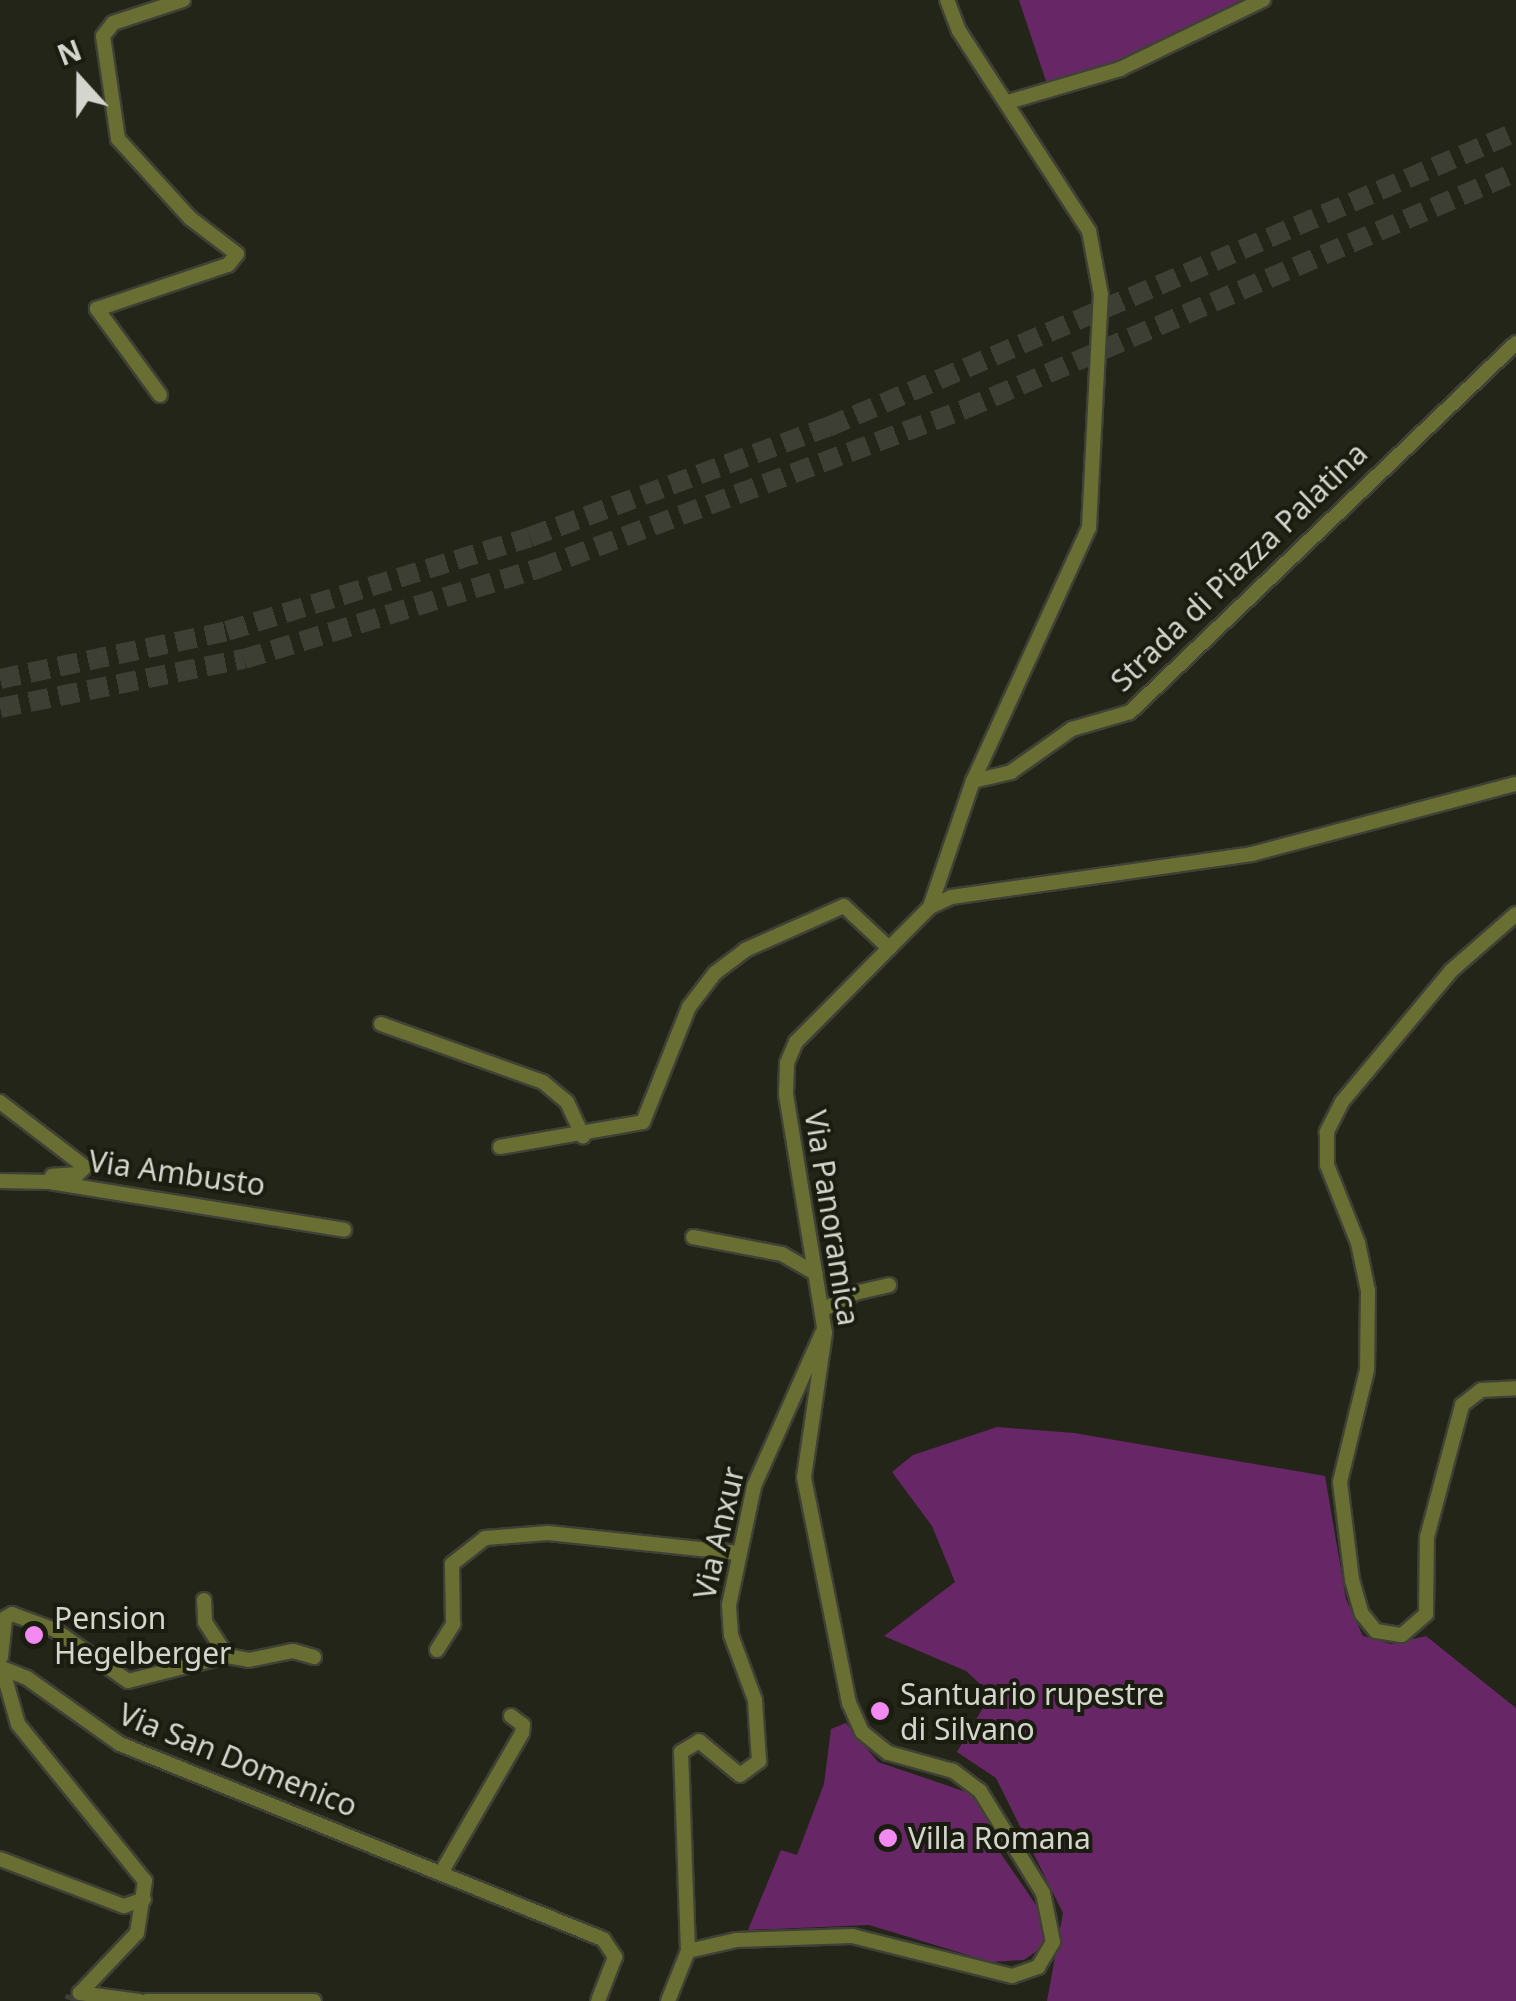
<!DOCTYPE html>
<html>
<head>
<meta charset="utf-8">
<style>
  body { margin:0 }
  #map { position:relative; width:1516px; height:2001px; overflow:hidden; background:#242519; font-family:"Noto Sans",sans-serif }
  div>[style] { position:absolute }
  .green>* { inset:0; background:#672767 }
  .minor-tunnel>* { height:14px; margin-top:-7px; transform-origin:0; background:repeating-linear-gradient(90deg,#3e3f34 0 14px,transparent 0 21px) }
  .highway-tunnel>* { height:20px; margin-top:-10px; transform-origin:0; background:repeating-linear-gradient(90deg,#3e3f34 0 20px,transparent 0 30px) }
  .roads { filter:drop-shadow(2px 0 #404136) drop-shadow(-2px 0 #404136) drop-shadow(0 2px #404136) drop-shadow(0 -2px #404136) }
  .minor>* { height:14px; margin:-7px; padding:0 7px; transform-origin:7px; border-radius:7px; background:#696f32 }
  .dots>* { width:28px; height:28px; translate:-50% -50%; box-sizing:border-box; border:5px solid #1a1c10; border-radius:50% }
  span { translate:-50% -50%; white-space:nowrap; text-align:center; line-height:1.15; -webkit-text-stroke:8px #1a1c10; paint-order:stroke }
  .street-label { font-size:30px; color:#d4d5cd }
  .poi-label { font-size:30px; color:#d4d5cd }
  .left { translate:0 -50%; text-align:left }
  .north { position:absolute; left:30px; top:30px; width:100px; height:100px; -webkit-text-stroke:8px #1a1c10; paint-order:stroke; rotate:339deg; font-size:28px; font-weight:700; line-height:40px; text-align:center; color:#d4d5cd }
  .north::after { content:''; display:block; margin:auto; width:35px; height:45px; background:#d4d5cd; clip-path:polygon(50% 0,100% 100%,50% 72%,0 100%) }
</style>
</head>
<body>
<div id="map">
  <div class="green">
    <i style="clip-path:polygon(1019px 0,1267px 0,1050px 93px)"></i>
    <i style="clip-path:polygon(997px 1427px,1074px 1433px,1325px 1476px,1346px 1599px,1363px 1636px,1391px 1644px,1426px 1636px,1516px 1708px,1516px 2001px,1047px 2001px,1063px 1913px,996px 1778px,957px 1752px,991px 1694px,966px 1671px,884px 1636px,955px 1582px,932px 1526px,892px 1472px,913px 1455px)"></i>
    <i style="clip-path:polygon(846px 1723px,878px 1762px,972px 1794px,1004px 1840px,999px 1851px,1045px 1918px,1045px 1945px,1024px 1960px,991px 1962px,869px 1925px,748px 1930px,781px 1850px,797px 1855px,824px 1784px,831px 1729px)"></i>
  </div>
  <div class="minor-tunnel">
    <i style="left:71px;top:2001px;width:5px;rotate:-68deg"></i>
  </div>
  <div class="highway-tunnel">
    <i style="left:0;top:679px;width:232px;rotate:-11.9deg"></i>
    <i style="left:227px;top:631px;width:317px;rotate:-17.2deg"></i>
    <i style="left:530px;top:537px;width:318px;rotate:-20.3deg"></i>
    <i style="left:828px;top:427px;width:749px;rotate:-23.21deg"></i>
    <i style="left:0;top:708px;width:249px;rotate:-11.4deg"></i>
    <i style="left:244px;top:659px;width:310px;rotate:-17.1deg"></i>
    <i style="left:540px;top:568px;width:454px;rotate:-20.5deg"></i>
    <i style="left:965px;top:409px;width:600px;rotate:-23.27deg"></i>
  </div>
  <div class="roads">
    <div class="minor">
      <i style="left:1008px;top:102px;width:117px;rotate:-16.4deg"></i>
      <i style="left:1120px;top:69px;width:159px;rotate:-25.8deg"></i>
      <i style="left:160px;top:395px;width:107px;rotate:-126.2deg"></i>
      <i style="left:97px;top:309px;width:138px;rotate:-18.6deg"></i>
      <i style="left:228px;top:265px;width:14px;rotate:-51deg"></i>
      <i style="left:237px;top:254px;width:59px;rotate:-142.5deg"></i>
      <i style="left:190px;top:218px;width:107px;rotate:-132.3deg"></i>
      <i style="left:118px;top:139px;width:104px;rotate:-98.3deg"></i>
      <i style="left:103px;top:36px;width:16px;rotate:-52deg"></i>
      <i style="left:113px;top:23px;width:74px;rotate:-18.2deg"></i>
      <i style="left:973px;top:781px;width:39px;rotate:-13deg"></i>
      <i style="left:1011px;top:772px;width:75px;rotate:-35.2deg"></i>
      <i style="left:1072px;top:729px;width:60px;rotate:-16.3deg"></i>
      <i style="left:1130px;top:712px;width:534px;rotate:-43.71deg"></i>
      <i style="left:930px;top:907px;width:133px;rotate:-71.2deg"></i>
      <i style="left:973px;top:781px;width:278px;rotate:-65.4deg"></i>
      <i style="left:1089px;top:528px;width:233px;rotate:-87.1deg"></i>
      <i style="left:1101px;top:295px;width:65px;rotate:-100.6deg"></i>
      <i style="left:1089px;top:231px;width:239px;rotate:-123deg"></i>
      <i style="left:959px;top:31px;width:33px;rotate:-111deg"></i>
      <i style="left:1516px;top:914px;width:86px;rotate:138.8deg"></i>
      <i style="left:1451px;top:971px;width:170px;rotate:129.8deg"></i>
      <i style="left:1342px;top:1102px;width:34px;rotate:117deg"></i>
      <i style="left:1327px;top:1132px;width:33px;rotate:90deg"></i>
      <i style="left:1327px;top:1165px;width:84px;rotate:68.3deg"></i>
      <i style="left:1358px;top:1243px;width:49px;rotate:78.2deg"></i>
      <i style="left:1368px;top:1291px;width:79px;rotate:90.7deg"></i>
      <i style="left:1367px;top:1370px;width:115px;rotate:103.6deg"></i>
      <i style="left:1340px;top:1482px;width:99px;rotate:83deg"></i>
      <i style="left:1352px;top:1580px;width:35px;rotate:74deg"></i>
      <i style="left:1362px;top:1614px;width:22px;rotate:51deg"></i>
      <i style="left:1376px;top:1631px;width:26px;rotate:9deg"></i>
      <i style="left:1402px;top:1635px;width:32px;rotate:-41deg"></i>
      <i style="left:1426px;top:1614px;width:77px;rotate:-89.3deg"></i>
      <i style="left:1427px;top:1537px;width:137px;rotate:-75.1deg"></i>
      <i style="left:1462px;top:1405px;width:24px;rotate:-38deg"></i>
      <i style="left:1481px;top:1390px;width:35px;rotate:-3deg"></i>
      <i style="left:381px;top:1024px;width:172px;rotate:19.7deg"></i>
      <i style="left:543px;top:1082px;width:31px;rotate:40deg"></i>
      <i style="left:567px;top:1102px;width:38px;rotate:65deg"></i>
      <i style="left:0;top:1102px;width:107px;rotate:37.4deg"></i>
      <i style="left:85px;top:1167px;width:10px;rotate:135deg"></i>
      <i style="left:78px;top:1174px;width:26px;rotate:176deg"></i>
      <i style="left:500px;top:1147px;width:145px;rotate:-9.9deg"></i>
      <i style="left:643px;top:1122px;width:124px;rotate:-68.2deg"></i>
      <i style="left:689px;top:1007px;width:43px;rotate:-52.6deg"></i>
      <i style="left:715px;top:973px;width:38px;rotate:-37deg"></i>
      <i style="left:745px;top:950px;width:108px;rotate:-24deg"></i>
      <i style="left:844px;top:906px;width:62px;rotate:43deg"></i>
      <i style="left:0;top:1181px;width:49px;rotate:1.2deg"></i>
      <i style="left:49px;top:1182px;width:299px;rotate:9.2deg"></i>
      <i style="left:693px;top:1237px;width:91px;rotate:10.8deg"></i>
      <i style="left:782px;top:1254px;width:39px;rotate:30deg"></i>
      <i style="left:822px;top:1310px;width:37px;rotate:-27deg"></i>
      <i style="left:855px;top:1293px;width:35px;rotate:-13deg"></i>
      <i style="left:204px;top:1600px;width:22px;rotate:87deg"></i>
      <i style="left:205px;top:1622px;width:40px;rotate:57.1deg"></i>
      <i style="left:437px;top:1650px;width:31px;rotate:-58deg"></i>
      <i style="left:453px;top:1624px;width:60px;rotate:-91deg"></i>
      <i style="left:452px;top:1564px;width:42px;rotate:-38.2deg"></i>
      <i style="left:485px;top:1538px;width:63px;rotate:-4.5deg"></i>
      <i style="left:548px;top:1533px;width:191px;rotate:6deg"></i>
      <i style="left:1px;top:1657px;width:39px;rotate:-84deg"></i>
      <i style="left:5px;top:1618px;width:8px;rotate:-30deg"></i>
      <i style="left:12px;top:1614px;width:46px;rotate:20.4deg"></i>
      <i style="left:55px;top:1630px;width:89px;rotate:34.9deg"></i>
      <i style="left:128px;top:1681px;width:102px;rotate:-14.2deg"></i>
      <i style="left:227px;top:1656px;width:22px;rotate:10deg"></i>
      <i style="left:249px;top:1660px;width:45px;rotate:-11.6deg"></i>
      <i style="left:293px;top:1651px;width:22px;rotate:16deg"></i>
      <i style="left:0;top:1859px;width:133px;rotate:20.8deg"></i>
      <i style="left:124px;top:1906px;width:21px;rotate:-19deg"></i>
      <i style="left:441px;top:1873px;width:162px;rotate:-59.9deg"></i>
      <i style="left:522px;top:1733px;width:8px;rotate:-83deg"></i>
      <i style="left:523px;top:1725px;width:15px;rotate:-143deg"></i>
      <i style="left:688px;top:1951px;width:49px;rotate:-12.9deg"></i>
      <i style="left:736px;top:1940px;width:116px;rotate:-2deg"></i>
      <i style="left:852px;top:1936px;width:165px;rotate:14deg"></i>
      <i style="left:1012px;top:1976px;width:28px;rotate:-19deg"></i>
      <i style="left:1038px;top:1967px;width:29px;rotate:-59deg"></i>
      <i style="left:1053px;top:1942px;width:50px;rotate:-101.5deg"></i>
      <i style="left:1043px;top:1893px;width:120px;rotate:-121.7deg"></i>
      <i style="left:980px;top:1791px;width:34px;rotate:-143deg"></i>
      <i style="left:953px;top:1771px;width:67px;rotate:-164.5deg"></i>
      <i style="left:888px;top:1753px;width:33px;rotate:-141deg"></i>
      <i style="left:862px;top:1732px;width:32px;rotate:-114deg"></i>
      <i style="left:849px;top:1703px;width:230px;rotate:-101.3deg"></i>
      <i style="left:804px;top:1477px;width:146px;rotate:-81.7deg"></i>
      <i style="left:825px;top:1333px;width:242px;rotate:-99.3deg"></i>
      <i style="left:786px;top:1094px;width:31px;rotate:-88deg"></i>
      <i style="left:787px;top:1063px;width:23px;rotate:-67deg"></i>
      <i style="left:796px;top:1042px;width:190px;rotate:-45.2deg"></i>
      <i style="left:930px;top:907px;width:23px;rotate:-25deg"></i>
      <i style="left:951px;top:897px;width:304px;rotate:-8.1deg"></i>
      <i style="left:1252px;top:854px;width:273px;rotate:-14.9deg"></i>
      <i style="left:139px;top:2001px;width:60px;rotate:-172.3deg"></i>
      <i style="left:80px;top:1993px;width:83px;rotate:-46.5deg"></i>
      <i style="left:137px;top:1933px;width:53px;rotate:-81.3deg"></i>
      <i style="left:145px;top:1881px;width:202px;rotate:-129deg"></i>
      <i style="left:18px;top:1724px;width:58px;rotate:-105.9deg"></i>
      <i style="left:2px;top:1668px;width:27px;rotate:22deg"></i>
      <i style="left:27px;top:1678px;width:114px;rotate:35.4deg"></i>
      <i style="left:120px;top:1744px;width:521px;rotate:21.99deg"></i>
      <i style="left:603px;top:1939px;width:22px;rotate:56deg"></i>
      <i style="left:615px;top:1957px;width:47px;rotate:111.1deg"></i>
      <i style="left:147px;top:2001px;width:167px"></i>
      <i style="left:668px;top:2001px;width:54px;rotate:-68.2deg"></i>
      <i style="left:688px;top:1951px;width:199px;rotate:-92deg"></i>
      <i style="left:681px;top:1752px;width:21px;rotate:-31deg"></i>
      <i style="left:699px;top:1741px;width:53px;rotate:39.7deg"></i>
      <i style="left:740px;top:1775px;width:24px;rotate:-36deg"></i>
      <i style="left:759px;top:1761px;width:61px;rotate:-93.8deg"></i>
      <i style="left:755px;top:1700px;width:69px;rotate:-110.3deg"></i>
      <i style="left:731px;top:1635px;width:30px;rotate:-94deg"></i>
      <i style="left:729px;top:1605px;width:122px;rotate:-78.1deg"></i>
      <i style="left:754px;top:1486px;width:167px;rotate:-66deg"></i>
    </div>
  </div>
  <div class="dots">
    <i style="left:34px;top:1635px;background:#f38af2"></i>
    <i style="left:880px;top:1711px;background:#f38af2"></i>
    <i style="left:888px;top:1838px;background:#f38af2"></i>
  </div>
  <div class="street-label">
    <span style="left:1239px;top:567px;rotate:-44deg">Strada di Piazza Palatina</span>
    <span style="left:177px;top:1173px;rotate:8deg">Via Ambusto</span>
    <span style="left:832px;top:1218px;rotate:81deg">Via Panoramica</span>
    <span style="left:719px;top:1533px;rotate:-77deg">Via Anxur</span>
    <span style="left:238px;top:1760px;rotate:22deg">Via San Domenico</span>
  </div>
  <div class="poi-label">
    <span class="left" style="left:54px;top:1635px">Pension<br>Hegelberger</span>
    <span class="left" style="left:900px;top:1711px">Santuario rupestre<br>di Silvano</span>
    <span class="left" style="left:908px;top:1838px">Villa Romana</span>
  </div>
  <div class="north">N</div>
</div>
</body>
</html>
